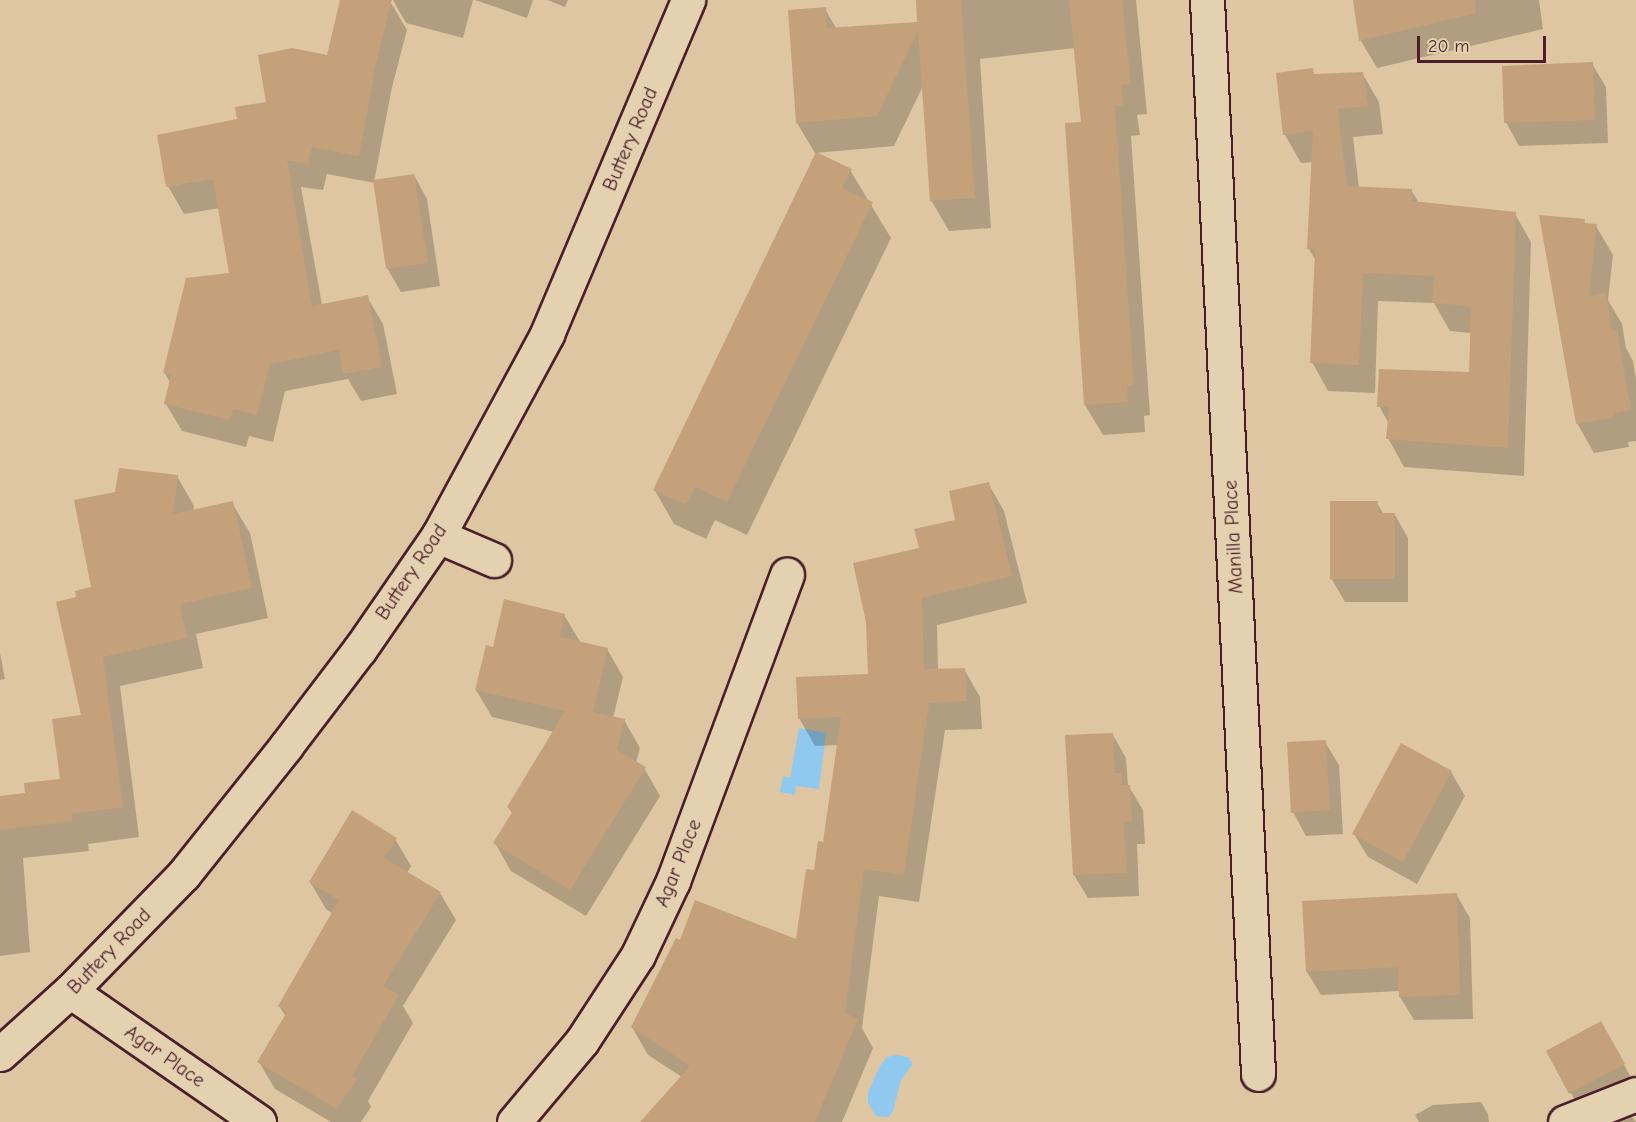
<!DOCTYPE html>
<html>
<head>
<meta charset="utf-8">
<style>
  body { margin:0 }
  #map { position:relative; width:1636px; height:1122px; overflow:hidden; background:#dec6a2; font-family:"Comic Neue",sans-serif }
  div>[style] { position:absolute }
  .water>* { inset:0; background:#90c9ef }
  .shadow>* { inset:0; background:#0003 }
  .building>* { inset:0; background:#c4a07b }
  .roads { filter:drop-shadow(2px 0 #4a1f2b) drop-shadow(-2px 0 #4a1f2b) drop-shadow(0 2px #4a1f2b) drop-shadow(0 -2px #4a1f2b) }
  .street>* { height:33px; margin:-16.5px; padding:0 16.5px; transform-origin:16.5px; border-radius:16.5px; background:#e4d1af }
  span { translate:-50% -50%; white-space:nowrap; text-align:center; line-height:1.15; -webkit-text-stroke:4.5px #e4d1af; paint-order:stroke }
  .street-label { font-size:20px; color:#4a1f2b }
  .scale { position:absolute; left:1417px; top:36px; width:129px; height:27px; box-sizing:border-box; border:3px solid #4a1f2b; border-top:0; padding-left:8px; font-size:18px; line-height:21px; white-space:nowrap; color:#4a1f2b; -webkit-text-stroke:4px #e4d1af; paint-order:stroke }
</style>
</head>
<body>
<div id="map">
  <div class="water">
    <i style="clip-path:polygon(799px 728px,826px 733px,819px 789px,796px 786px,795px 795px,780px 792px,783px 776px,790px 778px)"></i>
    <i style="clip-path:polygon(896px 1055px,908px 1057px,913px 1064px,901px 1080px,893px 1111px,889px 1117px,876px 1116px,868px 1103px,868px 1092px,880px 1066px,887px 1057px)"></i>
  </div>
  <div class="shadow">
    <i style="clip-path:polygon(342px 0,391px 3px,407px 30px,392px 87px,374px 182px,414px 175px,427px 199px,440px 286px,401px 292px,387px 268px,375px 183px,327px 174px,323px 190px,301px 187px,322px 305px,367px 297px,383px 324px,397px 394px,361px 401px,348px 379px,285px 391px,273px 442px,249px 436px,246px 447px,182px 431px,166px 404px,171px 384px,164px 372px,231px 274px,220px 208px,184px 214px,168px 186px,239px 120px,267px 103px,328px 56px)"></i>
    <i style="clip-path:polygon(393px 0,473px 0,463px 38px,406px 23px)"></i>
    <i style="clip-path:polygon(475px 0,533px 0,527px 18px)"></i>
    <i style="clip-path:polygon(547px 0,568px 0,565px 7px)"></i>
    <i style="clip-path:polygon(917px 0,1136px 0,1147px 114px,1137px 115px,1140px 135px,1131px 136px,1150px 415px,1144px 416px,1145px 432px,1103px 435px,1085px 405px,1082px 123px,1075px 48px,980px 59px,991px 228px,949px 231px,931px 200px,923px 86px,894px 146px,815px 153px,797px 123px,825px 9px,836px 28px,919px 23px)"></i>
    <i style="clip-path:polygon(1354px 0,1539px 0,1543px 29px,1377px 68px,1361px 41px)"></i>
    <i style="clip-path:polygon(1592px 64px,1606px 87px,1608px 143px,1519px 146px,1506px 122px)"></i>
    <i style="clip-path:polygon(1312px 70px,1315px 75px,1362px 73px,1379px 102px,1383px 134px,1353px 137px,1359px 188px,1411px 190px,1419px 203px,1515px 214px,1531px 242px,1524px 476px,1404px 467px,1388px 438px,1389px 424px,1379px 406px,1470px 373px,1471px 333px,1450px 331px,1434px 303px,1378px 301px,1375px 393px,1328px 391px,1312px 362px,1316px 261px,1309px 249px,1313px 162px,1301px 163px,1285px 135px)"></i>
    <i style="clip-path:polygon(850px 170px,891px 238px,747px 535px,715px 520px,706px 539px,674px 524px,654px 489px)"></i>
    <i style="clip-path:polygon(1584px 221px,1586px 225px,1596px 226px,1613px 255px,1608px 300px,1622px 324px,1626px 348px,1633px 361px,1636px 379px,1636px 441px,1628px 442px,1629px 447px,1594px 453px,1577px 423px)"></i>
    <i style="clip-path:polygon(177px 476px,194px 506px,193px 511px,232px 503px,250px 533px,268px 618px,196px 634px,203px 668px,120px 686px,139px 837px,88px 844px,89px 851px,23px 858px,30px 952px,0 956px,0 798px,27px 794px,62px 780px,83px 716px,78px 598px,93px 588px,116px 494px)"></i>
    <i style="clip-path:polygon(988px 483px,1004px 511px,1027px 603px,937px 625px,938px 670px,964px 669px,980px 697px,982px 729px,945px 730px,919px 902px,879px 896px,862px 1028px,873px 1048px,842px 1122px,642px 1122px,682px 1077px,648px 1055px,632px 1027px,681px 941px,797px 941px,824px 844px,839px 745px,815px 746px,799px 718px,869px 676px,921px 549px,958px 521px)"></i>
    <i style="clip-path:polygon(1377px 503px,1384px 515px,1395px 515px,1408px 538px,1408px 602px,1345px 602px,1331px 578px)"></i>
    <i style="clip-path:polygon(564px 615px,581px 643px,607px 649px,623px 677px,613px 718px,624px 720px,640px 748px,636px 763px,644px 768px,660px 796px,586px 916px,511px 871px,495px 843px,513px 814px,508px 807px,554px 732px,492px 717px,476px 690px,494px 649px)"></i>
    <i style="clip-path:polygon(0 653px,5px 679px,0 680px)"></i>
    <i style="clip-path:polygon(1113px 735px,1126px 758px,1128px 785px,1143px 810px,1145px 844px,1137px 844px,1139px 896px,1088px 898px,1074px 875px)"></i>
    <i style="clip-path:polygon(1325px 742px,1339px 765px,1343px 834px,1306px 836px,1293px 812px)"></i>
    <i style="clip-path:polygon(1402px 745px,1451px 772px,1465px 796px,1417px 884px,1368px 857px,1354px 834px)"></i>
    <i style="clip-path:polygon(395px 839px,411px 866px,407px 873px,440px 893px,456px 920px,403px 1006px,413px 1023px,368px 1101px,371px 1107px,361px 1122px,331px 1122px,275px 1089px,259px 1062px,286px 1017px,279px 1006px,333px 914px,326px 909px,310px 882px)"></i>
    <i style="clip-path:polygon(1456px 894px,1470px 918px,1473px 1019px,1414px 1020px,1400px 997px,1400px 991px,1321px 995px,1307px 972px)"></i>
    <i style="clip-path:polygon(1614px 1046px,1636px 1087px,1587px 1122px,1548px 1051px)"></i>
    <i style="clip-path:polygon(1481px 1102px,1488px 1114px,1489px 1122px,1419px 1122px,1415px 1115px,1433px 1105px)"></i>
    <i style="clip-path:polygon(1632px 1117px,1636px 1122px,1620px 1122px)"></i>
  </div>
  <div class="building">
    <i style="clip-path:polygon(340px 0,392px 0,377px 59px,359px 156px,312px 147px,308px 164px,287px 160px,312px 306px,368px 295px,382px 367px,343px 374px,339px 350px,270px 364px,257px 415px,233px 409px,230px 420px,164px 404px,171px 375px,163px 373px,186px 278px,229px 273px,213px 179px,166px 187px,157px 135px,237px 119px,235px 107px,266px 102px,258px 55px,292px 48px,327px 55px)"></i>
    <i style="clip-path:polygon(916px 0,961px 0,975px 198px,930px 201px,918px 31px,877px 116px,796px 123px,788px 10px,826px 7px,827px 28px,917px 22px)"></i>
    <i style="clip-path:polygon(1069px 0,1122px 0,1131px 84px,1121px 85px,1123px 105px,1115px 106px,1134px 385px,1127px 386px,1128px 402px,1084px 405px,1065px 123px,1081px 122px)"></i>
    <i style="clip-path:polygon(1353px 0,1475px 0,1476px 13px,1359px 41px)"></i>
    <i style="clip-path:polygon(1593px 62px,1595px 120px,1504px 123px,1502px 66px)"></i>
    <i style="clip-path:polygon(1313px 68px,1314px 74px,1363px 72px,1368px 106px,1338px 109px,1347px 186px,1412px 189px,1412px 201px,1516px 212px,1508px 448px,1386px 439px,1389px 407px,1377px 407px,1379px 369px,1469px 372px,1471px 307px,1432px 302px,1435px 276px,1363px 273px,1359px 365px,1310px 363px,1315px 250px,1307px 249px,1313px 131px,1283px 135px,1276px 73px)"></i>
    <i style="clip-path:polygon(816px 152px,852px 169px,842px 188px,873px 202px,727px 502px,695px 487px,686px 505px,653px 490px)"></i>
    <i style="clip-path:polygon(414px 174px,428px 263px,386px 269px,373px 180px)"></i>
    <i style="clip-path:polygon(1539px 215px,1585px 219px,1584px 223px,1597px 224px,1589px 296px,1606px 293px,1612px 331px,1617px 330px,1631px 410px,1613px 413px,1613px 418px,1576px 424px)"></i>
    <i style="clip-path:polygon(119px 468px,178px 475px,173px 514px,233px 501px,252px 588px,180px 604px,187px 638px,103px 657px,123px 807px,72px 814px,72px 821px,0 830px,0 796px,25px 793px,24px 783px,60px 779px,52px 719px,81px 715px,56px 602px,76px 597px,75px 591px,91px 587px,74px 500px,115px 492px)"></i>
    <i style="clip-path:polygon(989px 482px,1012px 576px,922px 598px,924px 669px,965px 668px,967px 701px,929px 703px,904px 875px,864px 869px,845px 1013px,858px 1019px,815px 1122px,640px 1122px,690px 1066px,631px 1027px,676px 938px,680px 940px,695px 900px,796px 939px,806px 869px,814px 870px,818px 841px,823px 842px,841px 717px,798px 719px,796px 677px,868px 674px,866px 622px,853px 563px,919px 548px,914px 529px,955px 520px,949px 491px)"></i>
    <i style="clip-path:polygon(1330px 501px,1378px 501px,1378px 513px,1395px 513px,1395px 579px,1330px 579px)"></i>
    <i style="clip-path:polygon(504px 599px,565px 614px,560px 637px,608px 648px,593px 712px,625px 719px,617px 750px,646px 767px,570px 890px,493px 843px,513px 811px,507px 807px,565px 711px,475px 690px,486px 645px,493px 647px)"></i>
    <i style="clip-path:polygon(1113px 733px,1115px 773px,1122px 773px,1122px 785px,1130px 785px,1132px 821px,1124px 821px,1127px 873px,1073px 875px,1065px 735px)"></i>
    <i style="clip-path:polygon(1326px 740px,1330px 810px,1291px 813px,1287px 742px)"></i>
    <i style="clip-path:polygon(1401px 743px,1452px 771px,1403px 862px,1352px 834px)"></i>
    <i style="clip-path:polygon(352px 810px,397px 838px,384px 858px,441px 892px,383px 986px,399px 995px,352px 1076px,357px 1079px,337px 1109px,257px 1062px,287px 1012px,278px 1006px,339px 900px,309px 882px)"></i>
    <i style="clip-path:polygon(1457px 893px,1460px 995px,1399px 997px,1398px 967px,1306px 972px,1302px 901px)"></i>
    <i style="clip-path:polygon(1601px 1021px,1625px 1064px,1569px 1094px,1546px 1051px)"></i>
  </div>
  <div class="roads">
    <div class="street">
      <i style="left:1207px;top:0;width:1075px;rotate:87.28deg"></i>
      <i style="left:438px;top:536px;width:61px;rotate:23.2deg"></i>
      <i style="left:70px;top:991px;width:230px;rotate:34.7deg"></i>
      <i style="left:0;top:1054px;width:94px;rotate:-42deg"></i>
      <i style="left:70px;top:991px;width:163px;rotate:-45.7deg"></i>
      <i style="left:184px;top:874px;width:164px;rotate:-51.4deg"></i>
      <i style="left:286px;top:746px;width:122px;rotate:-52.7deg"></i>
      <i style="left:360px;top:649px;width:137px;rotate:-55.4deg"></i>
      <i style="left:438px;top:536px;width:230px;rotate:-61.6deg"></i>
      <i style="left:547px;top:334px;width:363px;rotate:-67.1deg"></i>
      <i style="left:514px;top:1122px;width:106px;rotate:-50deg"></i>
      <i style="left:582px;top:1041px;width:103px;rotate:-56.9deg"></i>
      <i style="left:638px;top:955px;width:82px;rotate:-64.7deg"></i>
      <i style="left:673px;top:881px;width:327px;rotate:-69.6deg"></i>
      <i style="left:1565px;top:1122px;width:76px;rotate:-21.5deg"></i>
    </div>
  </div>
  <div class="street-label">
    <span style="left:630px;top:139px;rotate:-67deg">Buttery Road</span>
    <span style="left:1233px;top:537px;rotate:-93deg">Manilla Place</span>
    <span style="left:411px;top:572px;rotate:-56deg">Buttery Road</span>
    <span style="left:678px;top:863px;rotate:-68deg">Agar Place</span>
    <span style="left:109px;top:951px;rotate:-46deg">Buttery Road</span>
    <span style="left:165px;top:1056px;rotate:35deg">Agar Place</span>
  </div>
  <div class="scale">20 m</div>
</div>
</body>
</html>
